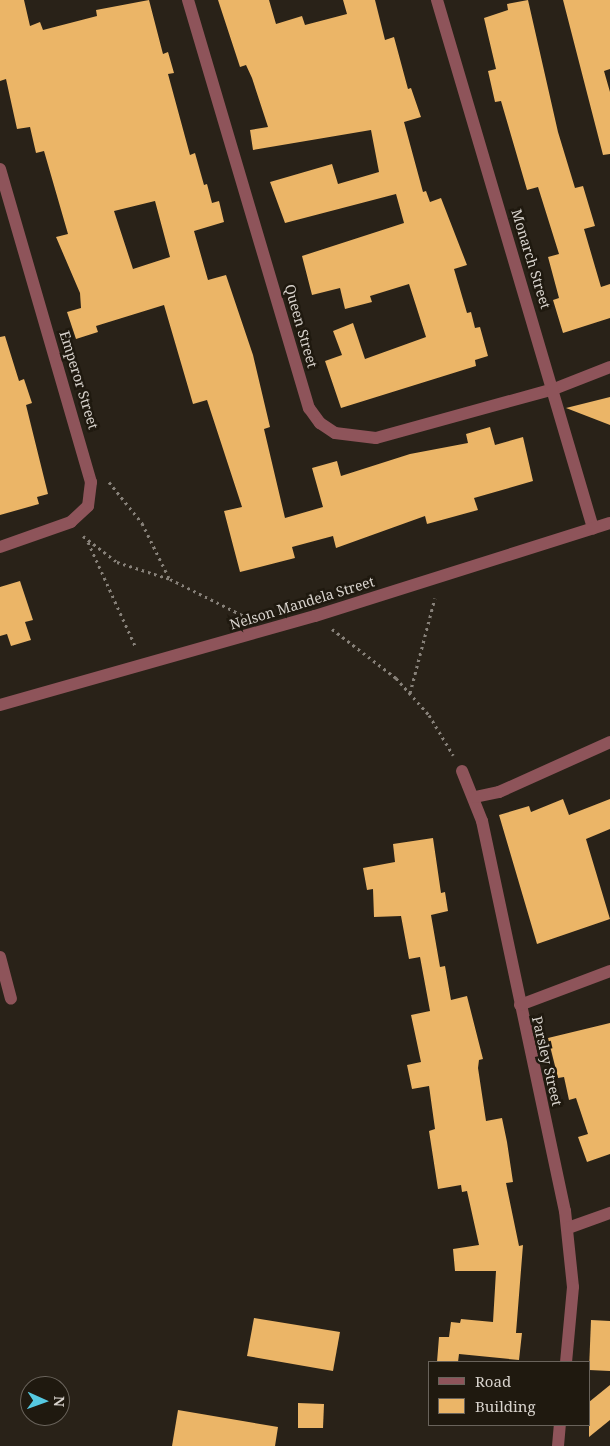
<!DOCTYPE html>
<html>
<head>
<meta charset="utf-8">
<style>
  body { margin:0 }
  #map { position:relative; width:610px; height:1446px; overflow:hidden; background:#292218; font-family:"Noto Serif",serif }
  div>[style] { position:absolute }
  .building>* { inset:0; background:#ebb567 }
  .path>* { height:3px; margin-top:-1.5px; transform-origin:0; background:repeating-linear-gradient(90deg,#878179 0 2.5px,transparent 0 6.5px) }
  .minor>* { height:12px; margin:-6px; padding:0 6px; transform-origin:6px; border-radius:6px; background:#8e545a }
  span { translate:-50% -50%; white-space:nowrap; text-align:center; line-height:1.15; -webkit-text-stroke:5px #1f190f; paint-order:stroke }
  .street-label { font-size:14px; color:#d8d3cd }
  .legend { position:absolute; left:428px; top:1361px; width:162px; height:65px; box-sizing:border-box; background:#1f190f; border:1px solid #69635b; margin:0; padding:6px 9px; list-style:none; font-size:15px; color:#d8d3cd }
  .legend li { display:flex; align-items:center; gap:10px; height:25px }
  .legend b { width:25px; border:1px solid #69635b }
  .north { position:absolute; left:20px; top:1376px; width:50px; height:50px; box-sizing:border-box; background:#1f190f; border:1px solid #69635b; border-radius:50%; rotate:92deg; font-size:14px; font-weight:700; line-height:20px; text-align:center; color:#d8d3cd }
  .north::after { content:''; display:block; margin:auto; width:18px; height:22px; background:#56c9e1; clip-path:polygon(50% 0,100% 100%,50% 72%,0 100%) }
</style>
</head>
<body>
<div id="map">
  <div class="building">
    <i style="clip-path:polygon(evenodd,0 0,24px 0,30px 26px,40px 22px,43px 30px,97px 16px,96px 10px,149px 0,163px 54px,168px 52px,174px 73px,168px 74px,190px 155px,195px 153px,204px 185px,207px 184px,212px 203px,219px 201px,224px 222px,194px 231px,208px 280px,226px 275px,253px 355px,270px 427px,264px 429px,285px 518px,323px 507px,312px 468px,337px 461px,341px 476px,410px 454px,468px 443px,466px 434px,490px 427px,495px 445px,523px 437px,533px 481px,474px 498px,478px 510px,427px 524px,425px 516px,336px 548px,333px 536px,292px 547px,295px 558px,240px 572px,224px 511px,242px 507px,207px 400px,193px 404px,164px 305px,96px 326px,98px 332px,76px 339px,67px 312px,81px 308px,80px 293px,56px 237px,68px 234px,44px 151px,36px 153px,30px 127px,17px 129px,6px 79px,0 81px,0 0,155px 201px,170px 257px,133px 269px,114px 211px,155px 201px)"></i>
    <i style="clip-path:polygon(218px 0,269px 0,276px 24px,302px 16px,305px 25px,347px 14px,343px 0,375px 0,385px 40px,394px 37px,408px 89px,411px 88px,421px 117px,404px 122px,423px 192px,426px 191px,430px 202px,441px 198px,467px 265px,454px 269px,467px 313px,471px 312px,475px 328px,480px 327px,488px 356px,475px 360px,476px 366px,341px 408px,325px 361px,342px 355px,333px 331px,353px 323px,365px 359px,426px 337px,409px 284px,370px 296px,372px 302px,345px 309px,340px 288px,312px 295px,302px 256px,404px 223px,396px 194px,285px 223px,270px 182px,332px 164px,338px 184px,379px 172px,371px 130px,253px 150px,250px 130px,268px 127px,252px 78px,246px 65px,240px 67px)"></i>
    <i style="clip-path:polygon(528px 0,558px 132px,575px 188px,583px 186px,595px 226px,584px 229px,601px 287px,610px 284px,610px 318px,563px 333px,553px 300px,559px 298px,548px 257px,559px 254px,538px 187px,527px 190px,501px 101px,495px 102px,488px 71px,496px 69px,484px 18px,508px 10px,507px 4px)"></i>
    <i style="clip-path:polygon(563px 0,610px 0,610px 69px,604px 71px,610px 92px,610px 154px,603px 155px)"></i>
    <i style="clip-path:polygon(5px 336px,19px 381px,24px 379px,32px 403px,26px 405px,48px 494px,37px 497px,39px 504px,0 515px,0 337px)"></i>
    <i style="clip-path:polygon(610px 397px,610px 425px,566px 408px)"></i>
    <i style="clip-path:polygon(20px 581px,33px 620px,25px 622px,31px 640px,11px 646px,7px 634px,0 636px,0 587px)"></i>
    <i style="clip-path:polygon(563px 799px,569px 815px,610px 799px,610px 829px,586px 839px,610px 919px,537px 944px,499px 815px,529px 806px,531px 812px)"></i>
    <i style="clip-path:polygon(433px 838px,441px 893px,445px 892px,448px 911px,431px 915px,440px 967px,445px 966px,451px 1000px,467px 996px,483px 1059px,479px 1060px,478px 1068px,486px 1121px,502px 1118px,507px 1142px,513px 1182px,506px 1183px,519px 1246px,523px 1245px,516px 1333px,522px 1333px,519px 1360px,459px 1354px,458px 1362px,437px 1362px,439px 1337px,449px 1337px,451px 1322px,460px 1323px,461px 1319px,493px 1322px,496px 1271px,455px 1271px,453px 1249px,479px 1245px,467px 1191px,462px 1192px,461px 1185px,438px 1189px,429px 1131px,435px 1129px,429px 1086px,412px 1089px,407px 1065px,421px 1062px,411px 1015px,430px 1011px,420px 957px,409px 959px,401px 916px,374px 917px,373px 889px,367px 890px,363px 868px,395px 862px,393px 844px)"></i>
    <i style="clip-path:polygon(610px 1023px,610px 1154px,587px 1162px,578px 1137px,588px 1134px,576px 1098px,569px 1100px,564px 1077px,558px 1078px,548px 1038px)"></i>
    <i style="clip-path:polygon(254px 1318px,340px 1332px,333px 1371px,247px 1356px)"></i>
    <i style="clip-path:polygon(591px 1320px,610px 1321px,610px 1371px,589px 1370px)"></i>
    <i style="clip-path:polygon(610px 1385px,610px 1420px,589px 1437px,589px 1402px)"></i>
    <i style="clip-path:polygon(298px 1403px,324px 1404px,323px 1428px,298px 1428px)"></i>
    <i style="clip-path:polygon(178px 1410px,278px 1427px,275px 1446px,172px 1446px)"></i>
  </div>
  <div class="path">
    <i style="left:109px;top:482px;width:53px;rotate:51.2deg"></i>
    <i style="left:142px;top:523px;width:61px;rotate:63.9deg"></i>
    <i style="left:83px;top:536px;width:43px;rotate:37.4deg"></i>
    <i style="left:117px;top:562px;width:56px;rotate:17.8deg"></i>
    <i style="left:170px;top:579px;width:83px;rotate:26.6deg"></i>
    <i style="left:88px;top:542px;width:116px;rotate:65.6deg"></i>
    <i style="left:332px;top:629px;width:81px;rotate:37.4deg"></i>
    <i style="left:396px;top:678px;width:50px;rotate:48.3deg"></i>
    <i style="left:429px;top:715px;width:47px;rotate:59deg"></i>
    <i style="left:410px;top:693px;width:98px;rotate:-75.3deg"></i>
  </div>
  <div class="minor">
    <i style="left:188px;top:0;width:426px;rotate:73.5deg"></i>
    <i style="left:309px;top:408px;width:19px;rotate:54deg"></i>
    <i style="left:320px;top:423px;width:18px;rotate:34deg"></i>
    <i style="left:335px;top:433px;width:41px;rotate:7deg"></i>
    <i style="left:376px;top:438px;width:185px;rotate:-15.4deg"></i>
    <i style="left:554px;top:389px;width:60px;rotate:-21.4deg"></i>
    <i style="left:437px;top:0;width:551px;rotate:73.54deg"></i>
    <i style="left:0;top:169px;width:326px;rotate:73.8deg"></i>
    <i style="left:91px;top:482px;width:24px;rotate:97deg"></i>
    <i style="left:88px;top:506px;width:23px;rotate:137deg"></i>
    <i style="left:71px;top:522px;width:75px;rotate:160.6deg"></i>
    <i style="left:0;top:705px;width:327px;rotate:-15.8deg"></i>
    <i style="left:315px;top:616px;width:309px;rotate:-17.5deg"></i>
    <i style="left:462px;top:771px;width:54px;rotate:68.2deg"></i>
    <i style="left:482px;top:821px;width:399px;rotate:78deg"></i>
    <i style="left:565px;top:1211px;width:76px;rotate:84deg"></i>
    <i style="left:573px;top:1287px;width:75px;rotate:95.3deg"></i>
    <i style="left:475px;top:797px;width:25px;rotate:-12deg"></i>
    <i style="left:499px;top:792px;width:122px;rotate:-24.2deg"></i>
    <i style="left:0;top:957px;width:43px;rotate:75.3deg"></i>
    <i style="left:520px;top:1005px;width:96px;rotate:-20.7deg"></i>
    <i style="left:568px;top:1228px;width:45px;rotate:-19.7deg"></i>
    <i style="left:558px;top:1446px;width:21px;rotate:-85deg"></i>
  </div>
  <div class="street-label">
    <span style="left:531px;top:259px;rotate:73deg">Monarch Street</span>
    <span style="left:301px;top:326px;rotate:74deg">Queen Street</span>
    <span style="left:79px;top:380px;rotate:73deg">Emperor Street</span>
    <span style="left:302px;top:603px;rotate:-17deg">Nelson Mandela Street</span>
    <span style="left:547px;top:1061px;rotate:77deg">Parsley Street</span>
  </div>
  <ul class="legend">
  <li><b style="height:6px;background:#8e545a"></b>Road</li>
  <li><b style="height:14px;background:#ebb567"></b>Building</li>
  </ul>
  <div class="north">N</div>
</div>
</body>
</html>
